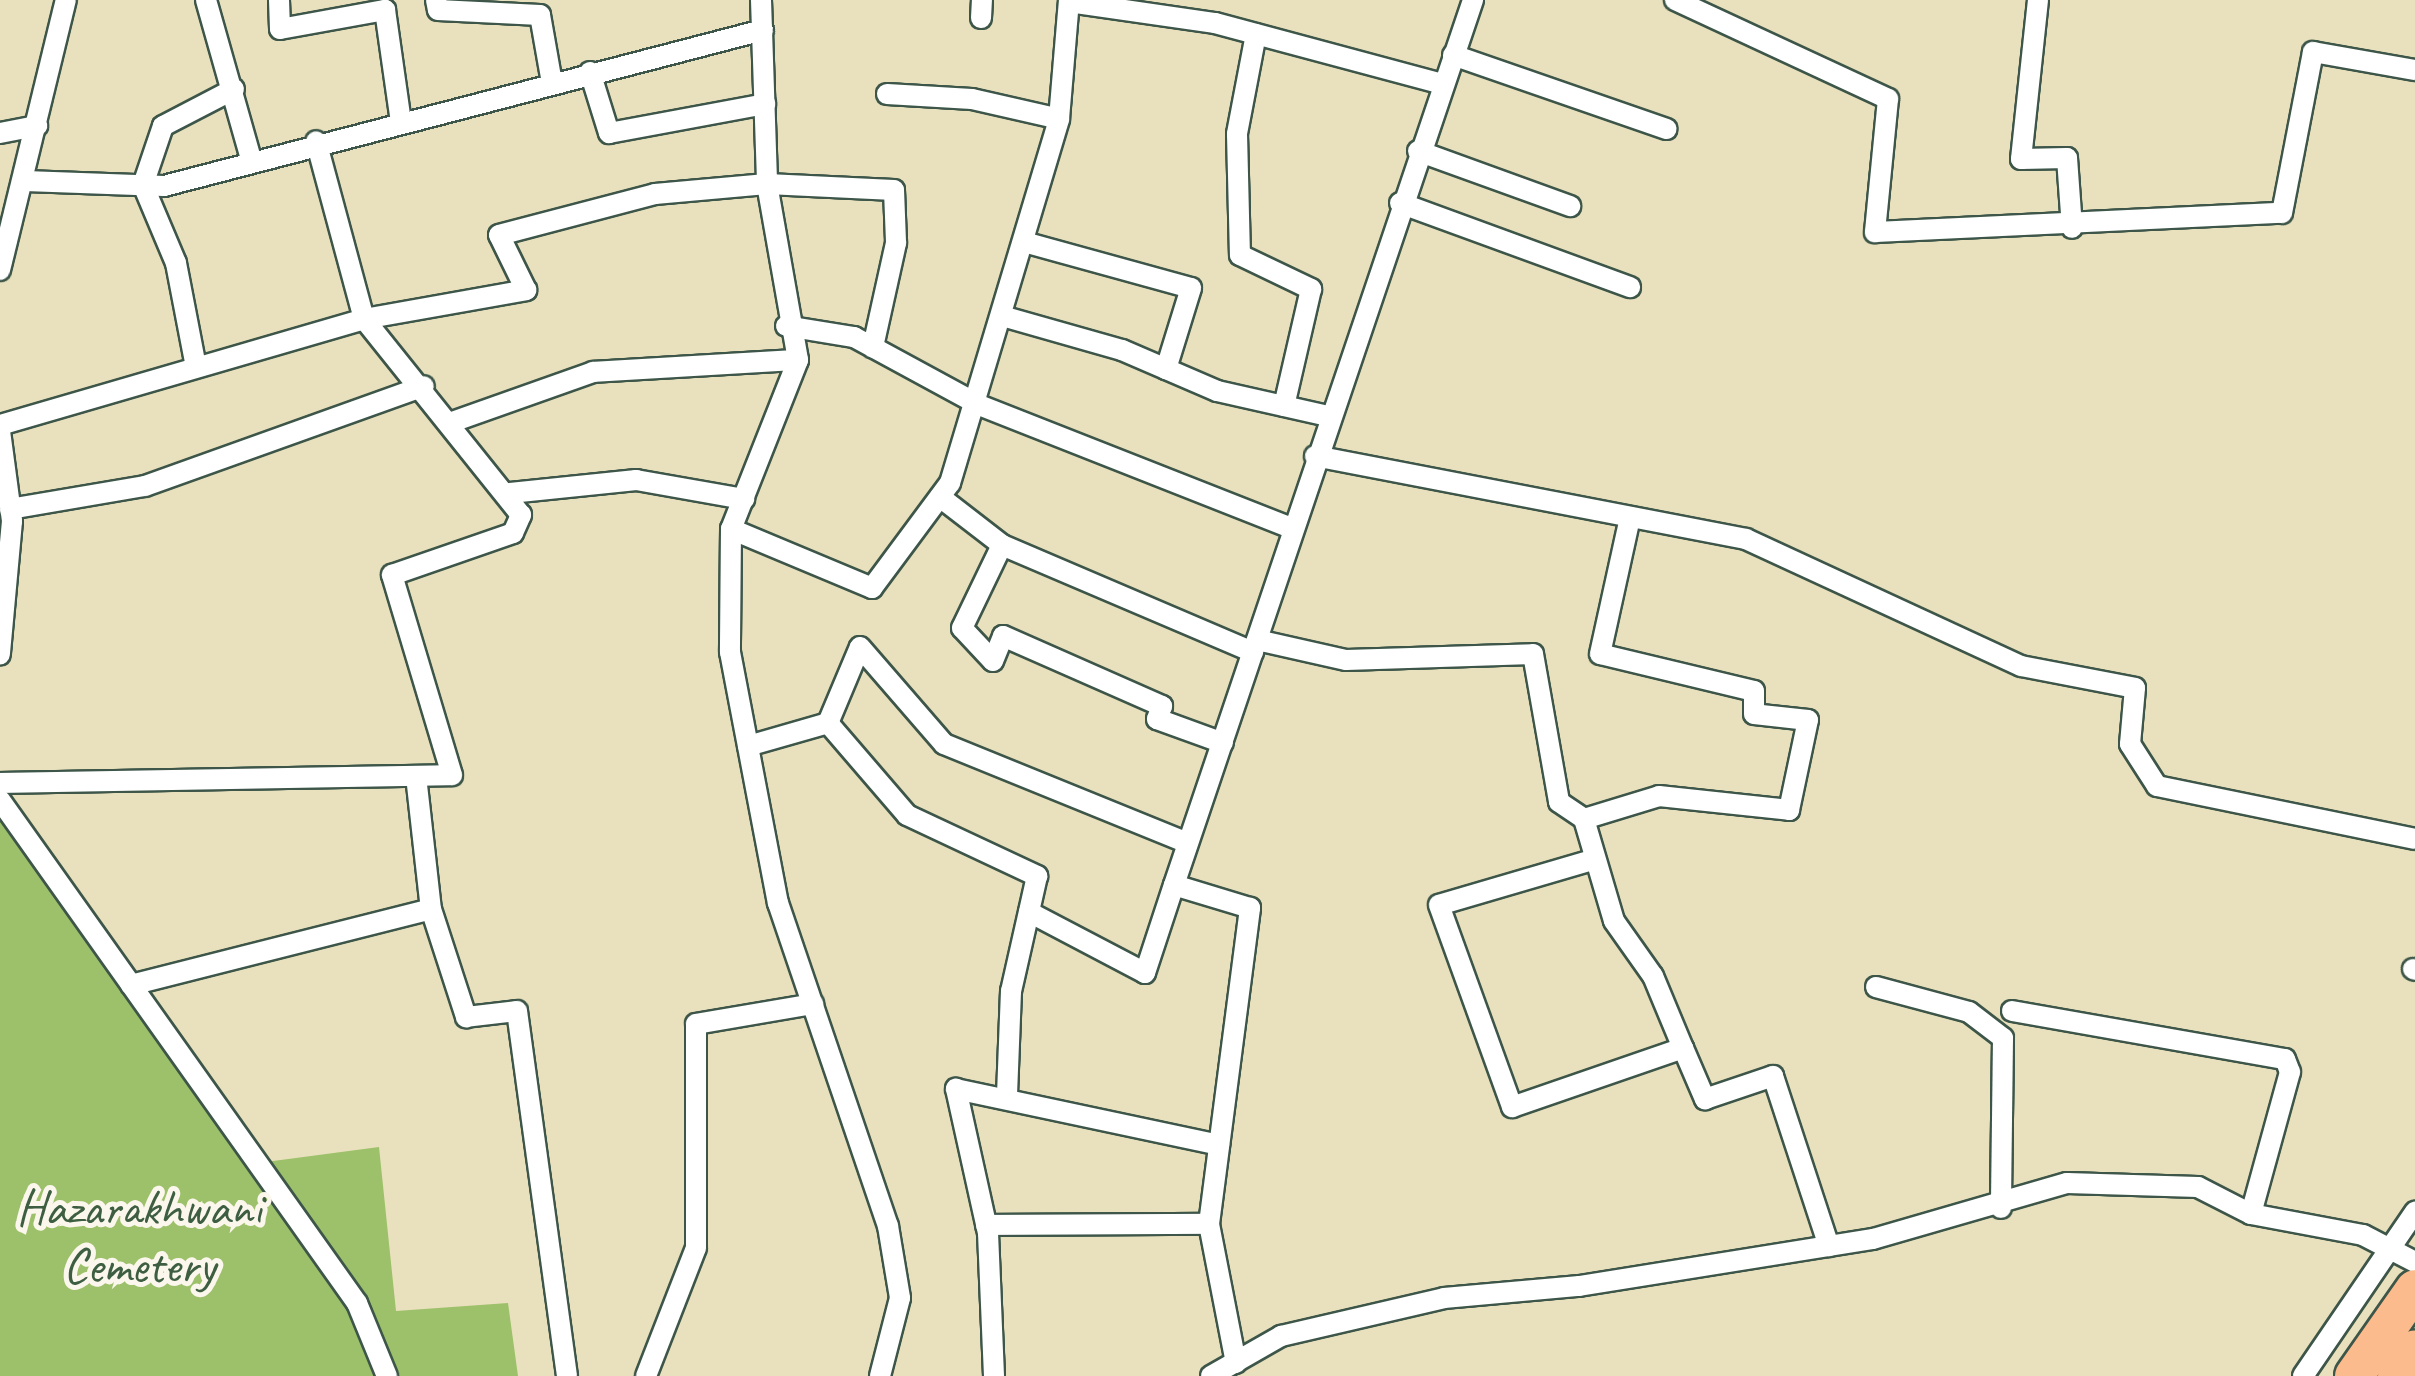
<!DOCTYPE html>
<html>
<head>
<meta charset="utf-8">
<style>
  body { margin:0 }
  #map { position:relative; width:2415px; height:1376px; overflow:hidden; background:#e9e1bd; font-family:Caveat,sans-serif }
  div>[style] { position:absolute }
  .green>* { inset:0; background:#9dc06a }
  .roads { filter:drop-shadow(2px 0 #3d5649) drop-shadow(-2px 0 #3d5649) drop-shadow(0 2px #3d5649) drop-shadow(0 -2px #3d5649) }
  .street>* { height:20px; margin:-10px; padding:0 10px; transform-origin:10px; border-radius:10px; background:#fff }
  .highway>* { height:38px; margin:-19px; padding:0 19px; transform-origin:19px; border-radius:19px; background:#fbbb8c }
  span { translate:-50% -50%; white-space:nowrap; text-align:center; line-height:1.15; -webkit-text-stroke:10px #fbf7ec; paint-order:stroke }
  .park-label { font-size:50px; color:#3e5e42 }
</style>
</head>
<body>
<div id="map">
  <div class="green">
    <i style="clip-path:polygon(0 800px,258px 1163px,379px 1147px,396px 1311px,508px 1303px,518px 1376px,0 1376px)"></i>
  </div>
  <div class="roads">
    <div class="street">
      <i style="left:206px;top:0;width:165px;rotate:74.2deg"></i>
      <i style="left:279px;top:0;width:29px;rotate:88deg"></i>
      <i style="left:280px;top:29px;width:107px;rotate:-10.3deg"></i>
      <i style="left:385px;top:10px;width:114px;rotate:81.9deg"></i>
      <i style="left:436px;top:0;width:10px;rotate:79deg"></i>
      <i style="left:438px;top:10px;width:102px;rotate:2.8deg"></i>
      <i style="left:540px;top:15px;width:69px;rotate:80deg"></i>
      <i style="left:761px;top:0;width:184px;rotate:88.1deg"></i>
      <i style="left:767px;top:184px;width:179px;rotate:80deg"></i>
      <i style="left:798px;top:360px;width:182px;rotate:111.6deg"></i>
      <i style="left:731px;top:529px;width:123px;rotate:90.5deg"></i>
      <i style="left:730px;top:652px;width:256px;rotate:79.2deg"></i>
      <i style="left:778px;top:903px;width:341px;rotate:71.2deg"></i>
      <i style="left:888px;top:1226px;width:73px;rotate:80.5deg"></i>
      <i style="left:900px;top:1298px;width:81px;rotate:104.4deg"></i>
      <i style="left:1675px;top:0;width:235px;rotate:24.9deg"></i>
      <i style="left:1888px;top:99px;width:134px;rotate:95.6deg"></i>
      <i style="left:1875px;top:232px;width:407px;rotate:-2.7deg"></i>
      <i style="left:2282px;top:213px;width:164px;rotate:-79.1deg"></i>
      <i style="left:2313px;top:52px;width:104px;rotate:10deg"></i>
      <i style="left:2038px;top:0;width:160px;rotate:96.1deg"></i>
      <i style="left:2021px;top:159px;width:46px;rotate:-1.2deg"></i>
      <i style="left:2067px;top:158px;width:70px;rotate:85.9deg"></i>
      <i style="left:1069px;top:2px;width:148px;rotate:8.2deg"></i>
      <i style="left:1215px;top:23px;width:235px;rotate:15deg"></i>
      <i style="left:981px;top:18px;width:18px;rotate:-87deg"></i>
      <i style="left:1256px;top:34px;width:102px;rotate:100.8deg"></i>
      <i style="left:1237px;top:134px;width:121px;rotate:88.6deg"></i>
      <i style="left:1240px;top:255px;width:79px;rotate:25.6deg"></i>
      <i style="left:1311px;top:289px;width:120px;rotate:103deg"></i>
      <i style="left:1453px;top:55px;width:226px;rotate:19.1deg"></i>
      <i style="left:590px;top:72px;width:64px;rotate:72.7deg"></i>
      <i style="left:609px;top:133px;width:159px;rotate:-10.5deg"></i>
      <i style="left:887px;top:94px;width:85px;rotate:3.4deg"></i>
      <i style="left:972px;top:99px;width:89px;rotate:12.9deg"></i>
      <i style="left:0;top:133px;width:38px;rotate:-11deg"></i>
      <i style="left:1418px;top:151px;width:162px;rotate:19.9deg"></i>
      <i style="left:25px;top:181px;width:139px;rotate:2.1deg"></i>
      <i style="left:164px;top:186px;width:619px;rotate:-14.6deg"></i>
      <i style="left:1400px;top:203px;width:245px;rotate:20.1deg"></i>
      <i style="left:1024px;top:242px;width:173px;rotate:15.4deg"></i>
      <i style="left:1191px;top:288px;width:85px;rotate:107.2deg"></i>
      <i style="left:0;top:270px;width:278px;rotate:-76.3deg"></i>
      <i style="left:1002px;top:316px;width:125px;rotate:15.8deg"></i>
      <i style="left:1122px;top:350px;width:103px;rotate:23.3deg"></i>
      <i style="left:1217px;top:391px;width:114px;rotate:12.7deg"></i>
      <i style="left:786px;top:326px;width:69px;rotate:9.2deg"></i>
      <i style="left:854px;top:337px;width:142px;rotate:28.5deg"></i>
      <i style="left:979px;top:405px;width:336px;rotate:21.5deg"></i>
      <i style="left:196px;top:367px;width:106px;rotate:-100.9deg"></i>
      <i style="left:176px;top:263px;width:85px;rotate:-112.9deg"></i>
      <i style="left:143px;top:185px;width:62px;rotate:-71.3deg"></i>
      <i style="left:163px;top:126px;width:80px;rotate:-27.5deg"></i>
      <i style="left:452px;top:422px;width:150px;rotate:-19.5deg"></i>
      <i style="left:593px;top:372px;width:205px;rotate:-3.4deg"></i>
      <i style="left:0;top:425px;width:379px;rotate:-16.2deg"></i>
      <i style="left:364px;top:319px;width:165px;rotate:-10.1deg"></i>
      <i style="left:526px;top:290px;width:61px;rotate:-116.1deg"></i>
      <i style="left:499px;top:235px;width:161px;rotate:-14.7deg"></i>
      <i style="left:655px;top:194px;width:112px;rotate:-5.1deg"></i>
      <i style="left:767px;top:184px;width:127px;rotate:2.7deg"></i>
      <i style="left:894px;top:190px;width:53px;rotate:87.8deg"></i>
      <i style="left:896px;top:243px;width:107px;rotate:102.5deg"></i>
      <i style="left:0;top:431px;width:91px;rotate:82.4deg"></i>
      <i style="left:12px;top:521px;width:134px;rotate:95.2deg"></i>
      <i style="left:1315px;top:456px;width:439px;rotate:10.9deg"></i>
      <i style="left:1746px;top:539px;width:303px;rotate:24.8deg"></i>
      <i style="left:2021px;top:666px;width:116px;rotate:10.9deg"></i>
      <i style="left:2135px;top:688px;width:56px;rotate:95.1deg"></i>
      <i style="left:2130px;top:744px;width:50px;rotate:57.3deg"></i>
      <i style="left:2157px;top:786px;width:263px;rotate:11.6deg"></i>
      <i style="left:510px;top:493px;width:127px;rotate:-5.9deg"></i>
      <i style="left:636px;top:480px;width:110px;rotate:10deg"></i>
      <i style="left:940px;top:497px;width:78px;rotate:37.7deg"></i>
      <i style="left:1002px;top:545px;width:273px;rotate:23.1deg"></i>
      <i style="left:10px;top:509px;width:137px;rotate:-9.7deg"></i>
      <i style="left:145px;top:486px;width:296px;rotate:-19.7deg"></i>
      <i style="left:731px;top:529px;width:153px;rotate:22.7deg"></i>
      <i style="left:872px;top:588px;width:131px;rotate:-53.4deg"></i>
      <i style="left:950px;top:483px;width:380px;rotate:-73.3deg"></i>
      <i style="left:1059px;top:119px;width:119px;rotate:-85.2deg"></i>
      <i style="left:1002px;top:545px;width:92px;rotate:115.7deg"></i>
      <i style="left:962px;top:628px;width:45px;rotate:46.8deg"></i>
      <i style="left:993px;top:661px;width:27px;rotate:-68deg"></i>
      <i style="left:1003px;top:636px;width:174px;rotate:23.8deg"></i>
      <i style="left:1162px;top:706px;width:14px;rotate:111deg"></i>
      <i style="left:1157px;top:719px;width:70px;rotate:20deg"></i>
      <i style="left:1257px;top:640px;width:91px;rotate:12.7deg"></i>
      <i style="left:1346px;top:660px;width:187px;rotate:-1.8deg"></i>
      <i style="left:1533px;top:654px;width:150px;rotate:80deg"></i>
      <i style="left:1559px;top:802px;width:30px;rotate:34deg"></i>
      <i style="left:1584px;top:819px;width:78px;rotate:-17deg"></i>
      <i style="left:1659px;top:796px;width:131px;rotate:6.1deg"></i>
      <i style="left:1789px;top:810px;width:92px;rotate:-78.1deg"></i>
      <i style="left:1808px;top:720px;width:54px;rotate:-173.7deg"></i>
      <i style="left:1754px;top:714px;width:23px;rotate:-90deg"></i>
      <i style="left:1754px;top:691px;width:158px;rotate:-166.5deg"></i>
      <i style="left:1600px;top:654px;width:140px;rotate:-77.6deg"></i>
      <i style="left:828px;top:723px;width:121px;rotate:49.3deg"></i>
      <i style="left:907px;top:815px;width:144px;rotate:25.1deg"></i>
      <i style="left:1037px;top:876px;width:118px;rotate:102.7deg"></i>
      <i style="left:1011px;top:991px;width:104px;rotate:92.2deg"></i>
      <i style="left:748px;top:746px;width:83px;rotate:-16deg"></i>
      <i style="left:828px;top:723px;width:82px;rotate:-67.2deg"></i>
      <i style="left:860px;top:647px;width:128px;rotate:49.1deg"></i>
      <i style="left:944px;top:744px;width:263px;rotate:22.1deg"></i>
      <i style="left:416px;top:776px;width:134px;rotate:83.6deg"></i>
      <i style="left:431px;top:909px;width:114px;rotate:72deg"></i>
      <i style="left:466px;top:1017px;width:51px;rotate:-6.7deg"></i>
      <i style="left:517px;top:1011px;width:368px;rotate:82.2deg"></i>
      <i style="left:0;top:783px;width:452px;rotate:-1deg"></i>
      <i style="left:452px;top:775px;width:209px;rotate:-106.7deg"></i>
      <i style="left:392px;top:575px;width:128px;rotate:-19.1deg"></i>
      <i style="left:513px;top:533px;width:20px;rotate:-66deg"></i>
      <i style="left:521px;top:515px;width:251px;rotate:-128.7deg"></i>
      <i style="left:364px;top:319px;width:184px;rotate:-105.1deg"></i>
      <i style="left:0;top:800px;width:617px;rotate:54.64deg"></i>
      <i style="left:357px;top:1303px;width:79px;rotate:67.7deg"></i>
      <i style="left:1584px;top:819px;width:106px;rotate:73.6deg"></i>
      <i style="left:1614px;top:921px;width:67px;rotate:54.7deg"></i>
      <i style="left:1653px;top:976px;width:78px;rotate:67.4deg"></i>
      <i style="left:1589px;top:861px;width:156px;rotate:163.7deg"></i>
      <i style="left:1439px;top:905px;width:215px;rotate:70.1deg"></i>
      <i style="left:1512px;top:1107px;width:181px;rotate:-19deg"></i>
      <i style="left:1683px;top:1048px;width:56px;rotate:66.7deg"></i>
      <i style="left:1705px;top:1099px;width:72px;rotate:-18.7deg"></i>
      <i style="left:1773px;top:1076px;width:179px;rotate:71.8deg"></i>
      <i style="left:1029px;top:912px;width:131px;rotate:27.7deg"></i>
      <i style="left:1145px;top:973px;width:93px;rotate:-71.8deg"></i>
      <i style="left:2413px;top:969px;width:2px;rotate:27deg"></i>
      <i style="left:131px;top:985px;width:309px;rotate:-14.2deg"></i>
      <i style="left:1876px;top:987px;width:96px;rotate:15deg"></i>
      <i style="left:1969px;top:1012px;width:43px;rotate:37.4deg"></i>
      <i style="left:2003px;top:1038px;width:170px;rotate:90.7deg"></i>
      <i style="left:2012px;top:1011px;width:277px;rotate:10deg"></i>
      <i style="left:2285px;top:1059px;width:14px;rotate:69deg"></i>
      <i style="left:2290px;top:1072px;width:147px;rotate:105.4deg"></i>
      <i style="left:986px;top:1225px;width:223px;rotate:-0.3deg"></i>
      <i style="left:1236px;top:1363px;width:142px;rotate:-101deg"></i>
      <i style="left:1209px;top:1224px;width:319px;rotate:-82.6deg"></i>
      <i style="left:1250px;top:908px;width:79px;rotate:-163.2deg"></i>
      <i style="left:1174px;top:885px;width:934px;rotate:-71.33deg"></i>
      <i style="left:646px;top:1376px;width:137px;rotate:-68.7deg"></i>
      <i style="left:696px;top:1248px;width:224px;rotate:-90deg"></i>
      <i style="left:696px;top:1024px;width:119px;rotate:-9.7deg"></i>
      <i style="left:994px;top:1376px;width:143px;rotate:-92.4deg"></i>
      <i style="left:988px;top:1233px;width:148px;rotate:-102.5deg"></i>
      <i style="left:956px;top:1089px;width:269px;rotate:12deg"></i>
      <i style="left:1211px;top:1376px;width:81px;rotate:-29.7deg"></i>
      <i style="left:1281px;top:1336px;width:167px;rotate:-13.1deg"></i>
      <i style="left:1444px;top:1298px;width:136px;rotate:-5.1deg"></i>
      <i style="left:1579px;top:1286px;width:298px;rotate:-9.1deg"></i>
      <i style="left:1873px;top:1239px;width:202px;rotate:-16.1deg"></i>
      <i style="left:2067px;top:1183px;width:131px;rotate:1.7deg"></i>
      <i style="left:2198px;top:1187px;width:59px;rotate:27deg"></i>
      <i style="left:2251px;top:1214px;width:114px;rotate:10.6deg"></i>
      <i style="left:2363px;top:1235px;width:59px;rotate:27.4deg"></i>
      <i style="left:2303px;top:1376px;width:199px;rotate:-55.7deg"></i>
    </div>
    <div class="highway">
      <i style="left:2354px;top:1376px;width:106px;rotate:-55deg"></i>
      <i style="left:2397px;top:1376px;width:32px;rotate:-56deg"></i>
    </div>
  </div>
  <div class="park-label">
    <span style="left:139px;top:1236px">Hazarakhwani<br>Cemetery</span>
  </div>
</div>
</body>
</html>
